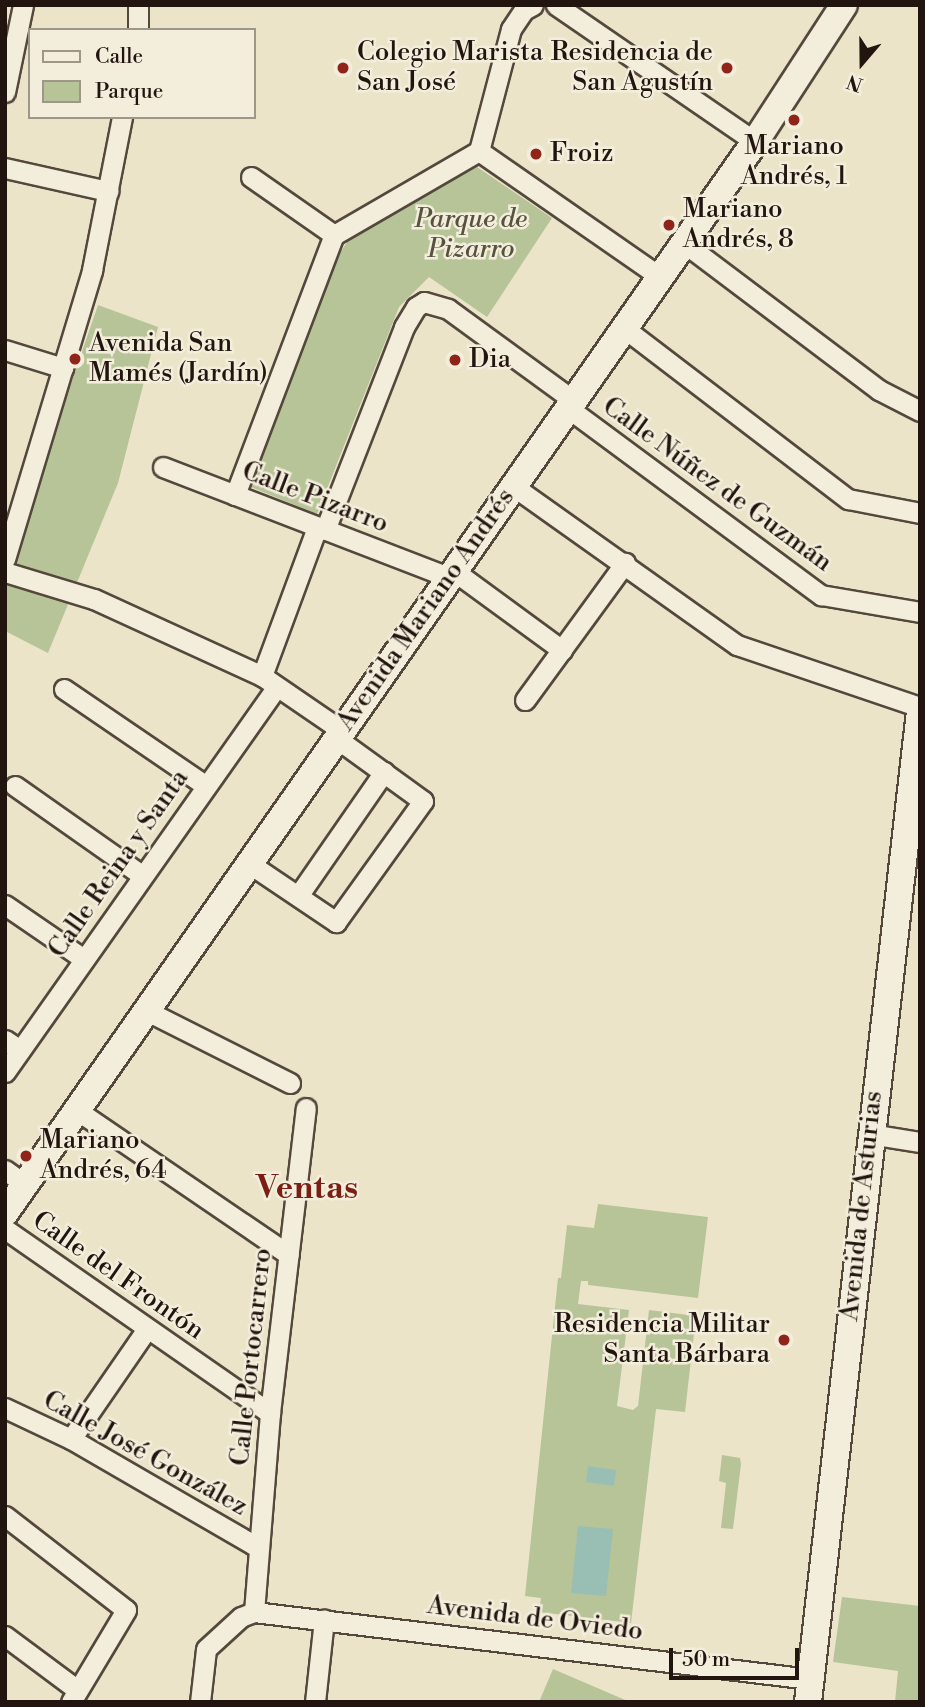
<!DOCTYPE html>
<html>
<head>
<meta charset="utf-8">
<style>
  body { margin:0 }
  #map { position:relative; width:925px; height:1707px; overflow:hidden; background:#ece4c9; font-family:"Libre Bodoni",serif }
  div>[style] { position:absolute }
  .green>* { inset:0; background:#b6c498 }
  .water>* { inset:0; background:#99bfb4 }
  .roads { filter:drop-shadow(2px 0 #54483d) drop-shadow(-2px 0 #54483d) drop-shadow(0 2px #54483d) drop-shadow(0 -2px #54483d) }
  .street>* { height:19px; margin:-9.5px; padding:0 9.5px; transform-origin:9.5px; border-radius:9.5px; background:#f3eddc }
  .secondary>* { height:26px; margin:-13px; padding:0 13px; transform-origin:13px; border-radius:13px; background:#f3eddc }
  .dots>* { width:19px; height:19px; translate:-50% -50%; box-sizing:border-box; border:4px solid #f3eddc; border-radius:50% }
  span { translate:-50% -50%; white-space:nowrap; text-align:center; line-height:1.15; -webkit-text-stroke:5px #f3eddc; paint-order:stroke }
  .poi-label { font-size:26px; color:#22140e }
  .left { translate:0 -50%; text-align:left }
  .right { translate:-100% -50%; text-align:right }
  .park-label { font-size:26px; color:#56523e; font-style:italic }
  .street-label { font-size:26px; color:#22140e }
  .district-label { font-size:33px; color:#7a1f14; font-weight:700 }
  .frame { position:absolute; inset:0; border:7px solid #22140e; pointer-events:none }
  .legend { position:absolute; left:28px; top:28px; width:228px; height:91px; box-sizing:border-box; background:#f3eddc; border:2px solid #9f968a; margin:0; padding:9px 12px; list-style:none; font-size:21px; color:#22140e }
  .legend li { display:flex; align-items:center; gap:14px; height:35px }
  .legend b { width:35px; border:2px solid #9f968a }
  .north { position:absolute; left:827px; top:28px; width:70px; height:70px; -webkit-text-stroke:5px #f3eddc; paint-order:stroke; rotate:200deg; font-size:19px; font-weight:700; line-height:28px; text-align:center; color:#22140e }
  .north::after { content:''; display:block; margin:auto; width:24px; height:32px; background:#22140e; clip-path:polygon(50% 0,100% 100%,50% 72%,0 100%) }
  .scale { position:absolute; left:669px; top:1648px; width:130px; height:32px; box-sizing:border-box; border:4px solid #22140e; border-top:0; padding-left:9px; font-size:21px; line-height:24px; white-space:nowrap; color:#22140e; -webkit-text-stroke:5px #f3eddc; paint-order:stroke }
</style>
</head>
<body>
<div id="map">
  <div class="green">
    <i style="clip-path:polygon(477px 167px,552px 218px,487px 317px,429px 277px,399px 307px,317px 514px,251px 487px,338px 256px,351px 236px)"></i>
    <i style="clip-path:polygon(98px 305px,158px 327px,118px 483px,48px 653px,5px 631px,5px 576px)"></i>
    <i style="clip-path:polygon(598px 1204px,708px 1217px,698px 1298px,588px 1285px,588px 1281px,581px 1281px,578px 1304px,629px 1310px,617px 1406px,633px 1410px,638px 1406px,649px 1310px,696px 1316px,685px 1412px,656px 1409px,631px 1623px,539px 1612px,541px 1598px,525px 1596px,558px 1278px,561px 1278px,567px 1225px,594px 1228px)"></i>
    <i style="clip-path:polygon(722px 1455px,740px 1458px,741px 1464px,733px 1529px,721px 1528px,726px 1483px,719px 1481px)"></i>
    <i style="clip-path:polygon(842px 1597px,920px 1606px,920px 1702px,895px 1702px,898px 1671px,833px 1662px)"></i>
    <i style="clip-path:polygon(553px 1669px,630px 1702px,539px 1702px)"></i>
  </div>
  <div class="water">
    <i style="clip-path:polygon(588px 1466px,616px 1470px,614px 1486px,586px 1482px)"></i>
    <i style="clip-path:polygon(578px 1526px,613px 1529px,606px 1596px,571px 1593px)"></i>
  </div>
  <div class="roads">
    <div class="street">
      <i style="left:556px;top:5px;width:242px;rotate:34.5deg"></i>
      <i style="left:138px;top:30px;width:25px;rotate:-90deg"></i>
      <i style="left:5px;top:92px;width:89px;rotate:-78.3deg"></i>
      <i style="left:479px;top:151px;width:221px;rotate:34.8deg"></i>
      <i style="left:5px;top:168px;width:106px;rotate:12.6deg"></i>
      <i style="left:251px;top:177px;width:101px;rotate:34.9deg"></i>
      <i style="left:334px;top:235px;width:168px;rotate:-30.1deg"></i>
      <i style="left:479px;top:151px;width:126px;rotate:-75.3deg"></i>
      <i style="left:511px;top:29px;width:23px;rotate:-56deg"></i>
      <i style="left:524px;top:10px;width:10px;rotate:-29deg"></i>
      <i style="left:684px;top:243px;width:244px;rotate:37deg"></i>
      <i style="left:879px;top:390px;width:46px;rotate:27.1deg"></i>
      <i style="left:624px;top:328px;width:282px;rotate:37.4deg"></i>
      <i style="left:848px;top:499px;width:73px;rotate:11deg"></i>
      <i style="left:5px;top:350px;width:61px;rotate:17.2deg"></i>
      <i style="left:568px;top:408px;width:315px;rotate:36.5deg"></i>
      <i style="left:821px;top:595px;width:100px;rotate:9.7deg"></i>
      <i style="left:163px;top:467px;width:305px;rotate:21.1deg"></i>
      <i style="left:513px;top:486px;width:275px;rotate:35.4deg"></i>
      <i style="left:737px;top:645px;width:193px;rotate:18.7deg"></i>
      <i style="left:235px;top:495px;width:278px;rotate:-69.2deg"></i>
      <i style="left:325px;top:530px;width:218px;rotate:-68.7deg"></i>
      <i style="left:404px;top:327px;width:23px;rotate:-59deg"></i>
      <i style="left:416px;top:307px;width:9px;rotate:-32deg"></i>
      <i style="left:424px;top:302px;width:25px;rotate:16deg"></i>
      <i style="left:448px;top:309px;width:155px;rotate:36.1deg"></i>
      <i style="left:5px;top:559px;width:302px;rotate:-73.2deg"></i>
      <i style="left:92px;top:270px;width:156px;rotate:-78.9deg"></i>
      <i style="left:454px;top:571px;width:134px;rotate:36.2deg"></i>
      <i style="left:5px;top:572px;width:93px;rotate:16.9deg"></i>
      <i style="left:94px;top:599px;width:185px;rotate:24.6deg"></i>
      <i style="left:262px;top:676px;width:96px;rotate:34.4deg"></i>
      <i style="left:262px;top:676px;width:159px;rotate:-69.7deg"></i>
      <i style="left:64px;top:689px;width:172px;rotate:34.3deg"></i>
      <i style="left:525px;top:700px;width:170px;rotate:-53.9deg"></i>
      <i style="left:15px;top:786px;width:156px;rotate:35.1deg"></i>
      <i style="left:250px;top:864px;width:104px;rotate:34deg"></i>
      <i style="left:336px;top:922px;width:149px;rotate:-54.3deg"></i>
      <i style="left:423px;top:801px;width:107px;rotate:-144.1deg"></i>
      <i style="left:298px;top:896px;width:151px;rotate:-55.3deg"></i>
      <i style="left:5px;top:905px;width:96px;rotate:34.4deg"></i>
      <i style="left:147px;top:1011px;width:160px;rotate:26.7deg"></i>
      <i style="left:5px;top:1040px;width:18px;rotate:34deg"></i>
      <i style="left:5px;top:1072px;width:471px;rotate:-54.8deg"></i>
      <i style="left:78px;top:1111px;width:255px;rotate:34.3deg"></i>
      <i style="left:870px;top:1134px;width:51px;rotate:9.1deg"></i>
      <i style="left:5px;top:1170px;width:26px;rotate:36deg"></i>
      <i style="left:5px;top:1229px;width:323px;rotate:34.8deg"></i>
      <i style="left:5px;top:1408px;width:73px;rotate:25.2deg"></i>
      <i style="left:71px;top:1439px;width:217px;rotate:30.1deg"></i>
      <i style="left:71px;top:1439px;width:134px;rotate:-55.4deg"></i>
      <i style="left:5px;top:1516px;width:153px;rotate:37.8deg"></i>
      <i style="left:126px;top:1610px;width:107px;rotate:120.9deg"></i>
      <i style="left:254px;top:1612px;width:560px;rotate:6.87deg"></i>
      <i style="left:254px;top:1612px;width:200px;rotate:-85.4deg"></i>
      <i style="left:270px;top:1413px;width:307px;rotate:-83.3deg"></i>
      <i style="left:5px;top:1636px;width:89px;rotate:36.7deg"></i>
      <i style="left:200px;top:1702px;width:53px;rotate:-83.5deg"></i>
      <i style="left:206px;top:1649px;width:47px;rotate:-42.4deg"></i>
      <i style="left:241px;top:1617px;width:14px;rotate:-21deg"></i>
      <i style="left:315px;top:1702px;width:83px;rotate:-83.8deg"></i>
    </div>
    <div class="secondary">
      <i style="left:5px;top:1213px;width:1307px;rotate:-55deg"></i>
      <i style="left:755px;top:142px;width:163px;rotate:-57deg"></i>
      <i style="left:808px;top:1702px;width:997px;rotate:-83.55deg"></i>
    </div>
  </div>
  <div class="dots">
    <i style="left:343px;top:68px;background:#8f2418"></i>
    <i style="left:727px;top:68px;background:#8f2418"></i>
    <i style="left:794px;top:120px;background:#8f2418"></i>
    <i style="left:536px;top:154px;background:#8f2418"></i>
    <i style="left:669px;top:225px;background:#8f2418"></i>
    <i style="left:75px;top:359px;background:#8f2418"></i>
    <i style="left:455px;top:360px;background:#8f2418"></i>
    <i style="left:26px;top:1156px;background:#8f2418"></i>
    <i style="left:784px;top:1340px;background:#8f2418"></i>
  </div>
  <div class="poi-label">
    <span class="left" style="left:357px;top:68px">Colegio Marista<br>San José</span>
    <span class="right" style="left:713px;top:68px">Residencia de<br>San Agustín</span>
    <span style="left:794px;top:162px">Mariano<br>Andrés, 1</span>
    <span class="left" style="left:550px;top:154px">Froiz</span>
    <span class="left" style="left:683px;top:225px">Mariano<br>Andrés, 8</span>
    <span class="left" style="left:89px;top:359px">Avenida San<br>Mamés (Jardín)</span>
    <span class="left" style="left:469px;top:360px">Dia</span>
    <span class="left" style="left:40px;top:1156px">Mariano<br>Andrés, 64</span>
    <span class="right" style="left:770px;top:1340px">Residencia Militar<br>Santa Bárbara</span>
  </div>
  <div class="park-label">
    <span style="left:471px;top:235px">Parque de<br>Pizarro</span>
  </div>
  <div class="street-label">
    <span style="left:717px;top:485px;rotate:36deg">Calle Núñez de Guzmán</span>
    <span style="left:315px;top:498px;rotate:21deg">Calle Pizarro</span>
    <span style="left:426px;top:610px;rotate:-55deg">Avenida Mariano Andrés</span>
    <span style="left:119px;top:864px;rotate:-55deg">Calle Reina y Santa</span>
    <span style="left:862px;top:1206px;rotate:-84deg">Avenida de Asturias</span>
    <span style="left:118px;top:1276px;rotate:35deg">Calle del Frontón</span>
    <span style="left:252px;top:1357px;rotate:-84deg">Calle Portocarrero</span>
    <span style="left:145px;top:1454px;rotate:29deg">Calle José González</span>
    <span style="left:535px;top:1619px;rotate:7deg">Avenida de Oviedo</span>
  </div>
  <div class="district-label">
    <span style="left:307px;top:1189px">Ventas</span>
  </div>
  <div class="frame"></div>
  <ul class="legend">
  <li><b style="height:9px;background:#f3eddc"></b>Calle</li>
  <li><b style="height:19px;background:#b6c498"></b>Parque</li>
  </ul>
  <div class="north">N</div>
  <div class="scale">50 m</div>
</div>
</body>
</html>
